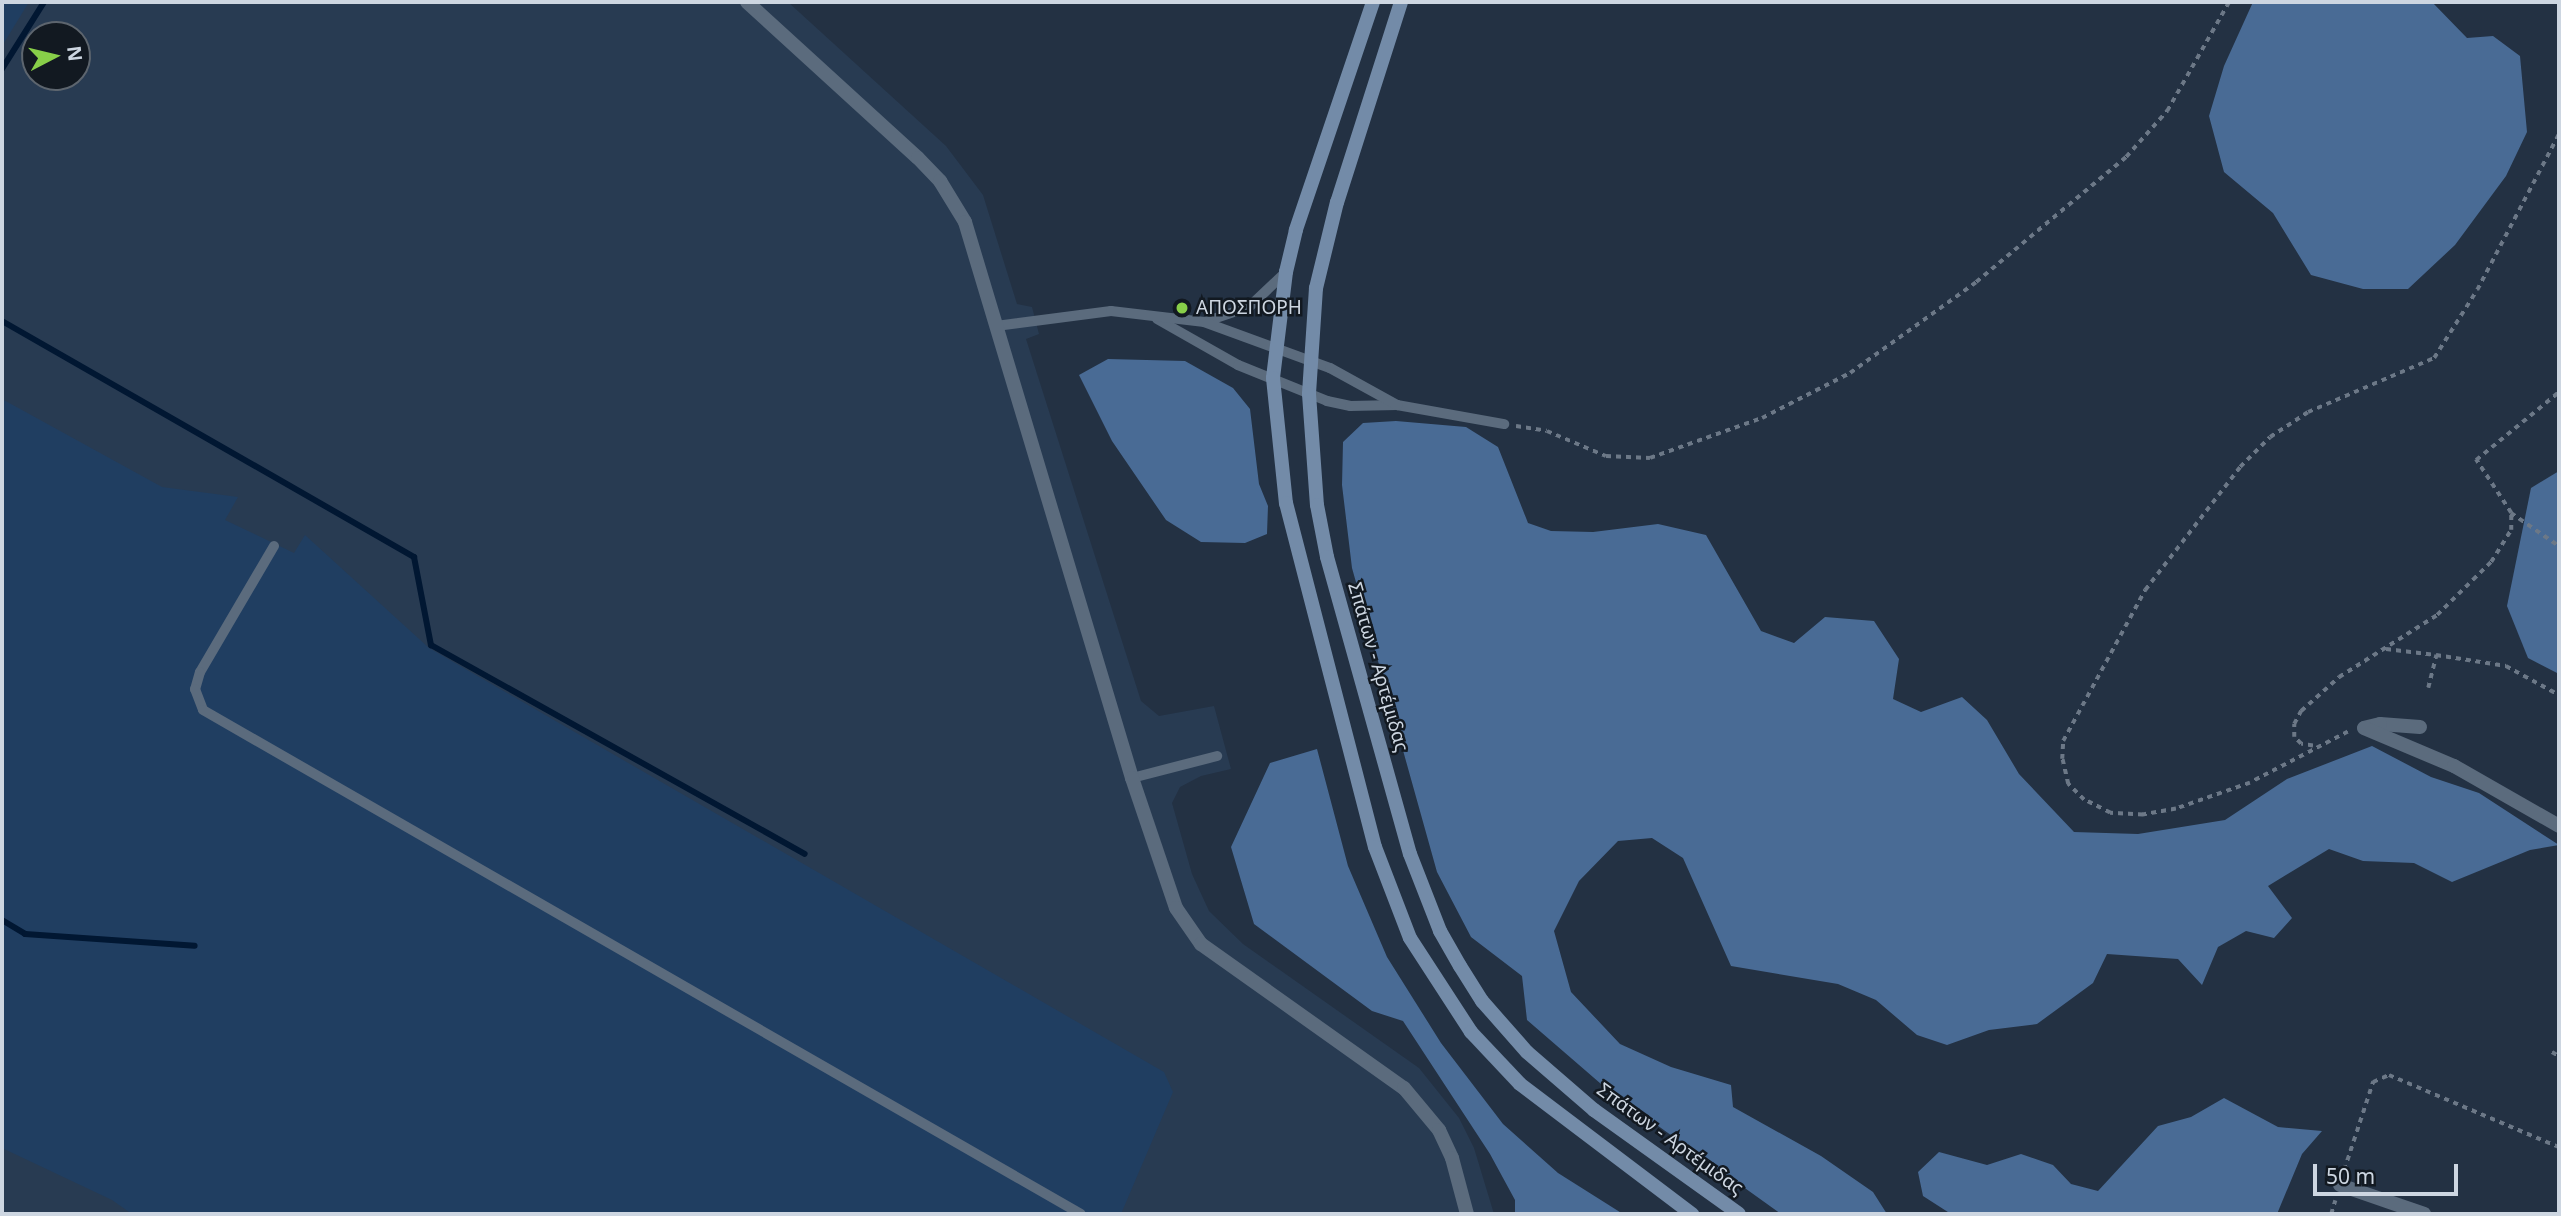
<!DOCTYPE html>
<html>
<head>
<meta charset="utf-8">
<style>
  body { margin:0 }
  #map { position:relative; width:2561px; height:1216px; overflow:hidden; background:#233143; font-family:"Noto Sans",sans-serif }
  div>[style] { position:absolute }
  .built>* { inset:0; background:#283b52 }
  .green>* { inset:0; background:#203e61 }
  .forest>* { inset:0; background:#496b95 }
  .stream>* { height:6px; margin:-3px; padding:0 3px; transform-origin:3px; border-radius:3px; background:#011732 }
  .path>* { height:3.5px; margin-top:-1.75px; transform-origin:0; background:repeating-linear-gradient(90deg,#6c7887 0 5px,transparent 0 10px) }
  .service>* { height:10px; margin:-5px; padding:0 5px; transform-origin:5px; border-radius:5px; background:#5b6b7d }
  .minor>* { height:14px; margin:-7px; padding:0 7px; transform-origin:7px; border-radius:7px; background:#5b6b7d }
  .secondary>* { height:14px; margin:-7px; padding:0 7px; transform-origin:7px; border-radius:7px; background:#738ba8 }
  .dots>* { width:19px; height:19px; translate:-50% -50%; box-sizing:border-box; border:4px solid #121921; border-radius:50% }
  span { translate:-50% -50%; white-space:nowrap; text-align:center; line-height:1.15; -webkit-text-stroke:5px #121921; paint-order:stroke }
  .poi-label { font-size:19px; color:#cdd6e1 }
  .left { translate:0 -50%; text-align:left }
  .street-label { font-size:19px; color:#cdd6e1 }
  .frame { position:absolute; inset:0; border:4px solid #cdd6e1; pointer-events:none }
  .north { position:absolute; left:21px; top:21px; width:70px; height:70px; box-sizing:border-box; background:#121921; border:2px solid #5d656e; border-radius:50%; rotate:83deg; font-size:19px; font-weight:700; line-height:28px; text-align:center; color:#cdd6e1 }
  .north::after { content:''; display:block; margin:auto; width:24px; height:32px; background:#88cf49; clip-path:polygon(50% 0,100% 100%,50% 72%,0 100%) }
  .scale { position:absolute; left:2313px; top:1164px; width:145px; height:32px; box-sizing:border-box; border:4px solid #cdd6e1; border-top:0; padding-left:9px; font-size:21px; line-height:24px; white-space:nowrap; color:#cdd6e1; -webkit-text-stroke:5px #121921; paint-order:stroke }
</style>
</head>
<body>
<div id="map">
  <div class="built">
    <i style="clip-path:polygon(evenodd,2px 2px,788px 2px,946px 146px,983px 195px,1017px 304px,1032px 307px,1039px 334px,1026px 339px,1141px 701px,1159px 716px,1214px 706px,1231px 769px,1201px 776px,1180px 787px,1172px 803px,1192px 874px,1209px 911px,1243px 944px,1419px 1068px,1459px 1118px,1474px 1148px,1494px 1214px,2px 1214px,2px 2px,35px 35px,77px 35px,77px 77px,35px 77px,35px 35px)"></i>
  </div>
  <div class="green">
    <i style="clip-path:polygon(2px 2px,29px 2px,2px 46px)"></i>
    <i style="clip-path:polygon(2px 399px,162px 487px,238px 497px,225px 520px,294px 553px,305px 535px,429px 648px,1164px 1072px,1173px 1092px,1121px 1214px,132px 1214px,112px 1200px,2px 1148px)"></i>
  </div>
  <div class="forest">
    <i style="clip-path:polygon(2253px 2px,2432px 2px,2467px 38px,2493px 36px,2520px 56px,2527px 132px,2506px 176px,2455px 245px,2408px 289px,2363px 289px,2311px 275px,2273px 213px,2224px 172px,2209px 116px,2224px 66px)"></i>
    <i style="clip-path:polygon(1108px 359px,1185px 361px,1233px 388px,1250px 409px,1259px 484px,1268px 506px,1267px 534px,1245px 543px,1201px 542px,1166px 520px,1112px 441px,1079px 375px)"></i>
    <i style="clip-path:polygon(1396px 421px,1466px 427px,1498px 447px,1528px 523px,1551px 531px,1593px 532px,1658px 524px,1706px 535px,1761px 631px,1794px 643px,1825px 617px,1874px 621px,1899px 659px,1893px 699px,1921px 712px,1962px 697px,1987px 720px,2019px 774px,2074px 832px,2138px 834px,2225px 820px,2287px 779px,2372px 746px,2431px 777px,2479px 793px,2559px 845px,2530px 850px,2452px 882px,2414px 863px,2363px 861px,2329px 849px,2268px 886px,2292px 918px,2274px 938px,2246px 931px,2218px 947px,2202px 985px,2178px 959px,2107px 954px,2093px 983px,2037px 1024px,1989px 1030px,1947px 1045px,1917px 1035px,1876px 1000px,1838px 984px,1731px 966px,1683px 858px,1652px 838px,1618px 841px,1579px 881px,1554px 931px,1571px 992px,1620px 1044px,1671px 1067px,1731px 1085px,1733px 1107px,1821px 1156px,1873px 1192px,1887px 1214px,1781px 1214px,1608px 1090px,1527px 1020px,1522px 976px,1471px 937px,1437px 872px,1352px 568px,1342px 485px,1343px 442px,1363px 423px)"></i>
    <i style="clip-path:polygon(2559px 471px,2559px 674px,2528px 658px,2507px 606px,2531px 488px)"></i>
    <i style="clip-path:polygon(1317px 749px,1348px 866px,1387px 957px,1441px 1043px,1503px 1124px,1558px 1173px,1623px 1214px,1515px 1214px,1515px 1200px,1490px 1154px,1403px 1021px,1372px 1011px,1254px 924px,1231px 847px,1270px 763px)"></i>
    <i style="clip-path:polygon(2224px 1098px,2278px 1127px,2322px 1131px,2302px 1154px,2277px 1214px,1951px 1214px,1923px 1196px,1918px 1172px,1939px 1152px,1987px 1165px,2021px 1154px,2053px 1165px,2071px 1184px,2098px 1191px,2158px 1126px,2191px 1117px)"></i>
  </div>
  <div class="stream">
    <i style="left:2px;top:69px;width:79px;rotate:-57.9deg"></i>
    <i style="left:2px;top:321px;width:475px;rotate:29.8deg"></i>
    <i style="left:414px;top:557px;width:90px;rotate:79.1deg"></i>
    <i style="left:431px;top:645px;width:428px;rotate:29.2deg"></i>
    <i style="left:2px;top:920px;width:27px;rotate:31deg"></i>
    <i style="left:25px;top:934px;width:170px;rotate:4deg"></i>
  </div>
  <div class="path">
    <i style="left:1516px;top:426px;width:31px;rotate:9deg"></i>
    <i style="left:1547px;top:431px;width:64px;rotate:23deg"></i>
    <i style="left:1606px;top:456px;width:44px;rotate:2.6deg"></i>
    <i style="left:1650px;top:458px;width:119px;rotate:-19.7deg"></i>
    <i style="left:1762px;top:418px;width:99px;rotate:-27.1deg"></i>
    <i style="left:1850px;top:373px;width:155px;rotate:-35.8deg"></i>
    <i style="left:1976px;top:282px;width:195px;rotate:-39.8deg"></i>
    <i style="left:2126px;top:157px;width:62px;rotate:-48.3deg"></i>
    <i style="left:2167px;top:111px;width:125px;rotate:-60.4deg"></i>
    <i style="left:2511px;top:513px;width:58px;rotate:34.5deg"></i>
    <i style="left:2386px;top:649px;width:50px;rotate:6.8deg"></i>
    <i style="left:2428px;top:688px;width:34px;rotate:-76deg"></i>
    <i style="left:2436px;top:655px;width:71px;rotate:8.9deg"></i>
    <i style="left:2506px;top:666px;width:60px;rotate:28.7deg"></i>
    <i style="left:2348px;top:732px;width:110px;rotate:152.5deg"></i>
    <i style="left:2250px;top:783px;width:78px;rotate:160.6deg"></i>
    <i style="left:2176px;top:809px;width:34px;rotate:170deg"></i>
    <i style="left:2143px;top:815px;width:33px;rotate:-177deg"></i>
    <i style="left:2110px;top:813px;width:29px;rotate:-153deg"></i>
    <i style="left:2084px;top:800px;width:23px;rotate:-135deg"></i>
    <i style="left:2068px;top:784px;width:26px;rotate:-103deg"></i>
    <i style="left:2062px;top:759px;width:18px;rotate:-87deg"></i>
    <i style="left:2063px;top:741px;width:172px;rotate:-61.5deg"></i>
    <i style="left:2145px;top:590px;width:155px;rotate:-52.3deg"></i>
    <i style="left:2240px;top:467px;width:42px;rotate:-45deg"></i>
    <i style="left:2270px;top:437px;width:45px;rotate:-33.3deg"></i>
    <i style="left:2308px;top:412px;width:137px;rotate:-23.2deg"></i>
    <i style="left:2434px;top:358px;width:80px;rotate:-57.7deg"></i>
    <i style="left:2477px;top:290px;width:176px;rotate:-62.3deg"></i>
    <i style="left:2313px;top:746px;width:12px;rotate:-171deg"></i>
    <i style="left:2301px;top:744px;width:10px;rotate:-135deg"></i>
    <i style="left:2294px;top:737px;width:13px;rotate:-90deg"></i>
    <i style="left:2294px;top:724px;width:15px;rotate:-62deg"></i>
    <i style="left:2301px;top:711px;width:51px;rotate:-41.8deg"></i>
    <i style="left:2339px;top:677px;width:116px;rotate:-32.3deg"></i>
    <i style="left:2437px;top:615px;width:76px;rotate:-44.5deg"></i>
    <i style="left:2491px;top:562px;width:38px;rotate:-58deg"></i>
    <i style="left:2511px;top:530px;width:17px;rotate:-90deg"></i>
    <i style="left:2511px;top:513px;width:64px;rotate:-123.4deg"></i>
    <i style="left:2476px;top:460px;width:107px;rotate:-39.3deg"></i>
    <i style="left:2552px;top:1052px;width:8px;rotate:30deg"></i>
    <i style="left:2344px;top:1170px;width:93px;rotate:-71.8deg"></i>
    <i style="left:2373px;top:1082px;width:17px;rotate:-24deg"></i>
    <i style="left:2389px;top:1075px;width:185px;rotate:23deg"></i>
    <i style="left:2331px;top:1214px;width:14px;rotate:-73deg"></i>
  </div>
  <div class="service">
    <i style="left:1157px;top:319px;width:93px;rotate:29.6deg"></i>
    <i style="left:1238px;top:365px;width:96px;rotate:22deg"></i>
    <i style="left:1327px;top:401px;width:24px;rotate:12deg"></i>
    <i style="left:1350px;top:406px;width:47px;rotate:-1.2deg"></i>
    <i style="left:1397px;top:405px;width:109px;rotate:10.1deg"></i>
    <i style="left:1207px;top:321px;width:44px;rotate:-18.4deg"></i>
    <i style="left:1249px;top:307px;width:51px;rotate:-43.4deg"></i>
    <i style="left:996px;top:326px;width:116px;rotate:-7.4deg"></i>
    <i style="left:1111px;top:311px;width:94px;rotate:6.7deg"></i>
    <i style="left:1204px;top:322px;width:134px;rotate:20.1deg"></i>
    <i style="left:1330px;top:368px;width:77px;rotate:28.9deg"></i>
    <i style="left:274px;top:546px;width:146px;rotate:120.4deg"></i>
    <i style="left:200px;top:672px;width:18px;rotate:106deg"></i>
    <i style="left:195px;top:689px;width:22px;rotate:69deg"></i>
    <i style="left:203px;top:710px;width:1012px;rotate:29.86deg"></i>
    <i style="left:1132px;top:778px;width:88px;rotate:-14.5deg"></i>
  </div>
  <div class="minor">
    <i style="left:747px;top:2px;width:231px;rotate:42.4deg"></i>
    <i style="left:918px;top:158px;width:32px;rotate:46deg"></i>
    <i style="left:940px;top:181px;width:48px;rotate:58.6deg"></i>
    <i style="left:965px;top:222px;width:581px;rotate:73.28deg"></i>
    <i style="left:1132px;top:778px;width:137px;rotate:71.3deg"></i>
    <i style="left:1176px;top:908px;width:44px;rotate:55.2deg"></i>
    <i style="left:1201px;top:944px;width:249px;rotate:35.4deg"></i>
    <i style="left:1404px;top:1088px;width:55px;rotate:50.2deg"></i>
    <i style="left:1439px;top:1130px;width:31px;rotate:65deg"></i>
    <i style="left:1452px;top:1158px;width:58px;rotate:75deg"></i>
    <i style="left:2420px;top:727px;width:40px;rotate:-175.7deg"></i>
    <i style="left:2380px;top:724px;width:16px;rotate:166deg"></i>
    <i style="left:2364px;top:728px;width:98px;rotate:22.9deg"></i>
    <i style="left:2454px;top:766px;width:121px;rotate:29.7deg"></i>
    <i style="left:2340px;top:1185px;width:89px;rotate:19deg"></i>
  </div>
  <div class="secondary">
    <i style="left:1373px;top:2px;width:241px;rotate:108.7deg"></i>
    <i style="left:1296px;top:230px;width:43px;rotate:103.4deg"></i>
    <i style="left:1286px;top:272px;width:107px;rotate:97deg"></i>
    <i style="left:1273px;top:378px;width:126px;rotate:84.1deg"></i>
    <i style="left:1286px;top:503px;width:355px;rotate:75.5deg"></i>
    <i style="left:1375px;top:847px;width:97px;rotate:69deg"></i>
    <i style="left:1410px;top:938px;width:112px;rotate:57deg"></i>
    <i style="left:1471px;top:1032px;width:71px;rotate:46.7deg"></i>
    <i style="left:1520px;top:1084px;width:216px;rotate:37.1deg"></i>
    <i style="left:1401px;top:2px;width:210px;rotate:107.7deg"></i>
    <i style="left:1337px;top:202px;width:89px;rotate:103.7deg"></i>
    <i style="left:1316px;top:288px;width:106px;rotate:93.8deg"></i>
    <i style="left:1309px;top:394px;width:111px;rotate:85.9deg"></i>
    <i style="left:1317px;top:505px;width:53px;rotate:79.1deg"></i>
    <i style="left:1327px;top:557px;width:308px;rotate:74.4deg"></i>
    <i style="left:1410px;top:854px;width:83px;rotate:68.7deg"></i>
    <i style="left:1440px;top:931px;width:40px;rotate:60.3deg"></i>
    <i style="left:1460px;top:966px;width:41px;rotate:57.8deg"></i>
    <i style="left:1482px;top:1001px;width:68px;rotate:48.6deg"></i>
    <i style="left:1527px;top:1052px;width:89px;rotate:40.9deg"></i>
    <i style="left:1594px;top:1110px;width:178px;rotate:35.6deg"></i>
  </div>
  <div class="dots">
    <i style="left:1182px;top:308px;background:#88cf49"></i>
  </div>
  <div class="poi-label">
    <span class="left" style="left:1196px;top:308px">ΑΠΟΣΠΟΡΗ</span>
  </div>
  <div class="street-label">
    <span style="left:1378px;top:667px;rotate:74deg">Σπάτων - Αρτέμιδας</span>
    <span style="left:1670px;top:1139px;rotate:36deg">Σπάτων - Αρτέμιδας</span>
  </div>
  <div class="frame"></div>
  <div class="north">N</div>
  <div class="scale">50 m</div>
</div>
</body>
</html>
